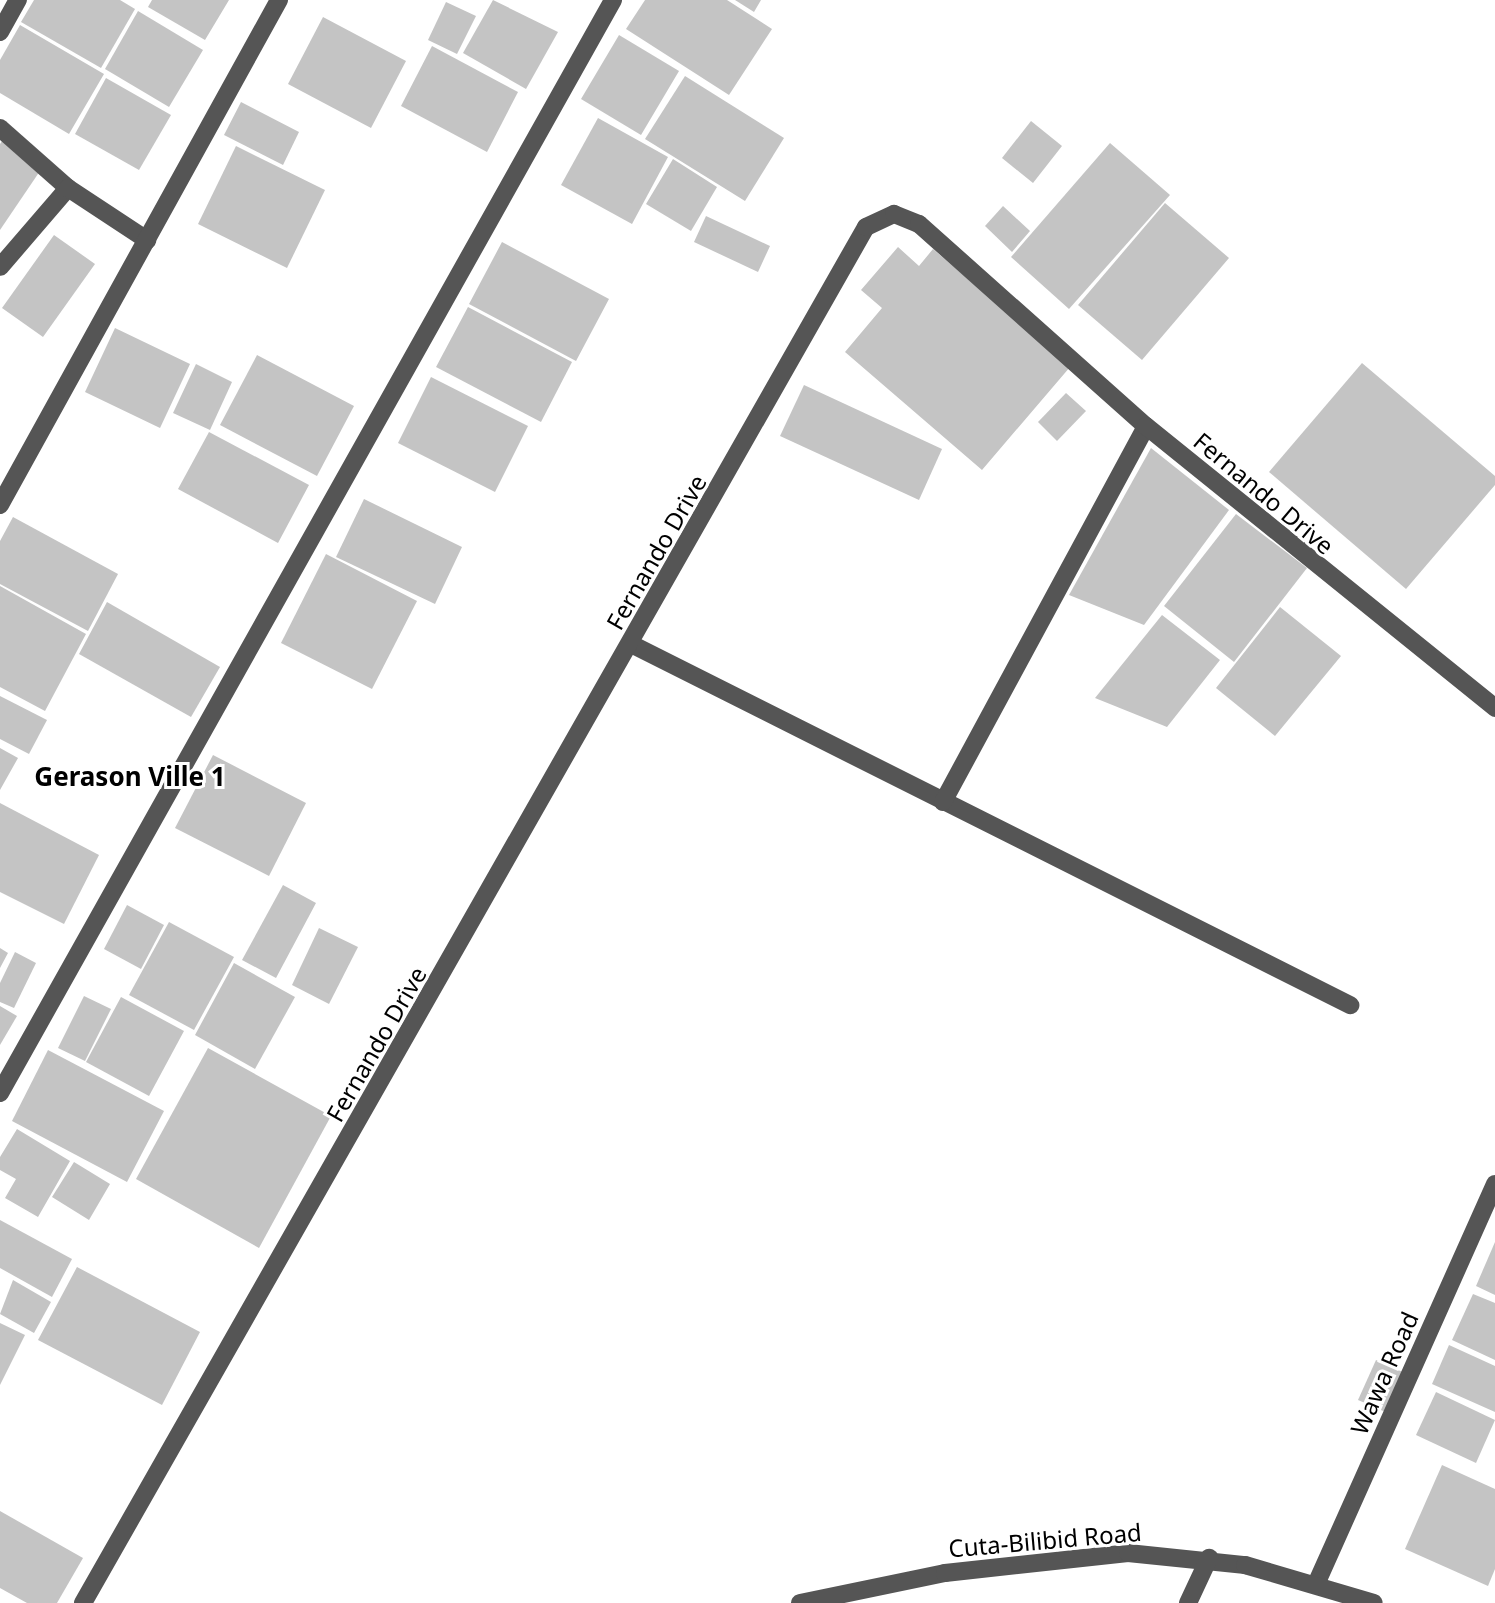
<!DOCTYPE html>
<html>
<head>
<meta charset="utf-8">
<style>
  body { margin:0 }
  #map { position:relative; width:1495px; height:1603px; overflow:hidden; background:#fff; font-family:"Noto Sans",sans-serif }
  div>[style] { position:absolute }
  .building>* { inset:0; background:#c4c4c4 }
  .minor>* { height:18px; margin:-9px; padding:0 9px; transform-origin:9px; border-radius:9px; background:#555 }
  span { translate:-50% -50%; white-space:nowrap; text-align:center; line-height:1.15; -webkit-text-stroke:6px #fff; paint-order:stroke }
  .street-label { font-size:24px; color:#000 }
  .neighbourhood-label { font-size:26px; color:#000; font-weight:700 }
</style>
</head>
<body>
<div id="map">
  <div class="building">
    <i style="clip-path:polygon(34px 0,120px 0,135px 9px,101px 68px,21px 22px)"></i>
    <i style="clip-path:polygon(152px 0,229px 0,205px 40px,148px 7px)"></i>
    <i style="clip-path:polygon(493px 0,558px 32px,526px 89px,463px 53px)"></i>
    <i style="clip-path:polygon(645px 0,727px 0,772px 29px,729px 95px,626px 29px)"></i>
    <i style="clip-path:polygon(735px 0,761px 0,754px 12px)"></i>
    <i style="clip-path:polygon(446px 2px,476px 16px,457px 54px,428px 40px)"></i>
    <i style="clip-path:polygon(138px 11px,203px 50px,169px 107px,105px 69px)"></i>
    <i style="clip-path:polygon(323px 17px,406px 61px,371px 128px,288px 84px)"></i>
    <i style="clip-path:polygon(20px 25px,104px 74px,69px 134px,0 93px,0 60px)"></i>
    <i style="clip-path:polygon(619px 35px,679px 71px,641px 135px,581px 99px)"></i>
    <i style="clip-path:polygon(432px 46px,518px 92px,487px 152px,401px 106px)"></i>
    <i style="clip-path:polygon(685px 76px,784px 138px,745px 201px,645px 139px)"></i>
    <i style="clip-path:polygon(106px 78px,171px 115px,139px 170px,75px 134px)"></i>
    <i style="clip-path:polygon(241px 102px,299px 132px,283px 165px,224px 135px)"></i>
    <i style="clip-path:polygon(598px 118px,668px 157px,632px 224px,561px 185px)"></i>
    <i style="clip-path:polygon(1031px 121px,1062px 146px,1033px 183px,1002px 158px)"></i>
    <i style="clip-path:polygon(2px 141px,42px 168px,0 230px,0 144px)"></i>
    <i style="clip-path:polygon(1110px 143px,1170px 195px,1069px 309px,1011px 257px)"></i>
    <i style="clip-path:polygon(236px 146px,325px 190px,287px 268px,198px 224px)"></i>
    <i style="clip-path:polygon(673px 159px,717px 187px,691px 231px,646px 204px)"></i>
    <i style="clip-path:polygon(1165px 203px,1229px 258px,1142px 360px,1078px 305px)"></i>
    <i style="clip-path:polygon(1003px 206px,1030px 231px,1012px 252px,985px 226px)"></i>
    <i style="clip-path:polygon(706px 216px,770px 246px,758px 272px,694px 242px)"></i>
    <i style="clip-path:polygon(54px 235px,95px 264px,43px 337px,2px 308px)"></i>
    <i style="clip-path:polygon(502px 242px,609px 299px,576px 361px,469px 304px)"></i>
    <i style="clip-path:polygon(898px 247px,919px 266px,933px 249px,1070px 367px,982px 470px,845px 352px,882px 308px,861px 290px)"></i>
    <i style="clip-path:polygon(468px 307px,572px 362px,541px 422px,436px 367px)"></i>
    <i style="clip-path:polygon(115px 328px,190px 364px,160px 428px,85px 392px)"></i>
    <i style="clip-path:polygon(257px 355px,354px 406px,317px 476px,220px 425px)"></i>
    <i style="clip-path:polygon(1362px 363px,1495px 476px,1495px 485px,1406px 589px,1269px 472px)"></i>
    <i style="clip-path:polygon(196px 364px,232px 382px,210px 430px,173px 413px)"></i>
    <i style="clip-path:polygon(431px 377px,528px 426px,495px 492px,398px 443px)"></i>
    <i style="clip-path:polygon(804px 385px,942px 449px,919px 500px,780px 436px)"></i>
    <i style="clip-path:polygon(1066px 393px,1086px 411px,1057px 441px,1038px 422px)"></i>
    <i style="clip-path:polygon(209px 432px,309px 485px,278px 543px,178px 489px)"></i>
    <i style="clip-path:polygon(1151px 448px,1229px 510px,1144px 625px,1069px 595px)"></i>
    <i style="clip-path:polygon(364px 499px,462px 547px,435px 604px,336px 557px)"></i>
    <i style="clip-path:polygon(1236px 514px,1307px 568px,1234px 662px,1164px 606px)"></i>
    <i style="clip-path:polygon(13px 517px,118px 574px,88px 631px,0 584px,0 541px)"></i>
    <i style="clip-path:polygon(326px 554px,417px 601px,372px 689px,281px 643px)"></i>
    <i style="clip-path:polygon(0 586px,86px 634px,45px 711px,0 687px)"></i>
    <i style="clip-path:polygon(107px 602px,220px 667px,191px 717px,79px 654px)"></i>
    <i style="clip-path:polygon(1280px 607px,1341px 656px,1275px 736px,1216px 688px)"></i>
    <i style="clip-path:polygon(1162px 615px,1220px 660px,1167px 727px,1095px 698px)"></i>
    <i style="clip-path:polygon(0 696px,47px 720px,29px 754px,0 739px)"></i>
    <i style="clip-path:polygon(0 748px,18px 758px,0 790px)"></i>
    <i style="clip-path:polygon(213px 755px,306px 803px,269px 876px,175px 828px)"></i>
    <i style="clip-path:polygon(0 803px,99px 855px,64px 924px,0 892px)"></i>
    <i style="clip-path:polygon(283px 885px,316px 903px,276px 978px,242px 960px)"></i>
    <i style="clip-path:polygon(127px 905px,164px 925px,141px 969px,104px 949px)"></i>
    <i style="clip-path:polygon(169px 922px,234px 957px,194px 1030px,129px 995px)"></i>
    <i style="clip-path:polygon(319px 928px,358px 947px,329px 1004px,292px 985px)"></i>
    <i style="clip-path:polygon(0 948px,8px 953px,0 968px)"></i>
    <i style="clip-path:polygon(15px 952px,36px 963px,14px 1008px,0 1002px,0 983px)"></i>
    <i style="clip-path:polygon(234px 963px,295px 997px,255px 1069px,195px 1035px)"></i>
    <i style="clip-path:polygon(84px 996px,111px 1009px,85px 1061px,58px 1048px)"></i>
    <i style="clip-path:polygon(121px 997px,184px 1031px,149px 1096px,86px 1062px)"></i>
    <i style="clip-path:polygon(0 1006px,17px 1016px,0 1045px)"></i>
    <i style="clip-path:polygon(208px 1048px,331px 1116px,259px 1248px,136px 1179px)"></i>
    <i style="clip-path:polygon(48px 1050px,164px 1111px,127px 1182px,12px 1121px)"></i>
    <i style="clip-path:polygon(17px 1129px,70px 1161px,38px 1217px,5px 1198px,16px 1179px,0 1170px,0 1157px)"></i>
    <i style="clip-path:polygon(74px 1162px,110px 1184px,89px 1220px,52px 1197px)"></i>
    <i style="clip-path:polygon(0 1220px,72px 1259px,52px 1297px,0 1268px)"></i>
    <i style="clip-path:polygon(1495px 1242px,1495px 1295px,1476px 1286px)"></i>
    <i style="clip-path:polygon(77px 1267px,200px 1332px,162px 1405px,38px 1340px)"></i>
    <i style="clip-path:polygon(13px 1280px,51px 1302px,34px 1333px,0 1314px)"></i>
    <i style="clip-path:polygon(1473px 1294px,1495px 1303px,1495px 1360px,1452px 1340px)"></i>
    <i style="clip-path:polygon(0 1323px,25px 1335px,0 1385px)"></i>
    <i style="clip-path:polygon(1449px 1345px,1495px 1366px,1495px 1412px,1432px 1384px)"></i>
    <i style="clip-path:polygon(1376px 1360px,1407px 1374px,1390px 1414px,1358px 1400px)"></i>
    <i style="clip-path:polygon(1436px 1392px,1495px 1420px,1476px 1463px,1416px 1435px)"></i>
    <i style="clip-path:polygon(1442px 1465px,1495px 1489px,1495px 1569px,1488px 1586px,1405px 1549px)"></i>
    <i style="clip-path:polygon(0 1511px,83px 1558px,57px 1603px,27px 1603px,0 1588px)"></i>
  </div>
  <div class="minor">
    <i style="left:0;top:32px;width:37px;rotate:-61deg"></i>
    <i style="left:0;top:128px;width:91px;rotate:41.4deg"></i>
    <i style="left:68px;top:188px;width:104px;rotate:130.7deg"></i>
    <i style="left:68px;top:188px;width:95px;rotate:33.4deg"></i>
    <i style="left:0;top:505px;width:577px;rotate:-61.08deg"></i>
    <i style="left:631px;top:644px;width:805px;rotate:26.66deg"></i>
    <i style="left:943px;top:802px;width:427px;rotate:-61.6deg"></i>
    <i style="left:0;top:1093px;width:1253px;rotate:-60.71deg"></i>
    <i style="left:1317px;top:1582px;width:436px;rotate:-65.9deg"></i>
    <i style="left:83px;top:1603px;width:1583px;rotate:-60.36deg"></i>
    <i style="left:866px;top:227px;width:31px;rotate:-25deg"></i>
    <i style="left:894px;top:214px;width:27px;rotate:22deg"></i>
    <i style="left:919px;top:224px;width:304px;rotate:41.7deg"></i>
    <i style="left:1146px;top:426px;width:449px;rotate:38.9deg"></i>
    <i style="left:800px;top:1603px;width:148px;rotate:-11.7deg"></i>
    <i style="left:945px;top:1573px;width:184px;rotate:-6.2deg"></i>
    <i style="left:1128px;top:1553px;width:118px;rotate:5.9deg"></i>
    <i style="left:1245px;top:1565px;width:134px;rotate:16.4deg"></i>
    <i style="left:1188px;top:1603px;width:50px;rotate:-65deg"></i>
  </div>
  <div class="street-label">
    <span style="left:1264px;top:493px;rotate:40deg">Fernando Drive</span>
    <span style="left:656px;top:552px;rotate:-60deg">Fernando Drive</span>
    <span style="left:376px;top:1044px;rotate:-60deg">Fernando Drive</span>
    <span style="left:1384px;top:1373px;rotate:-66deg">Wawa Road</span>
    <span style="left:1045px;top:1540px;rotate:-5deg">Cuta-Bilibid Road</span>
  </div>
  <div class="neighbourhood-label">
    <span style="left:130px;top:777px">Gerason Ville 1</span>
  </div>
</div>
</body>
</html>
